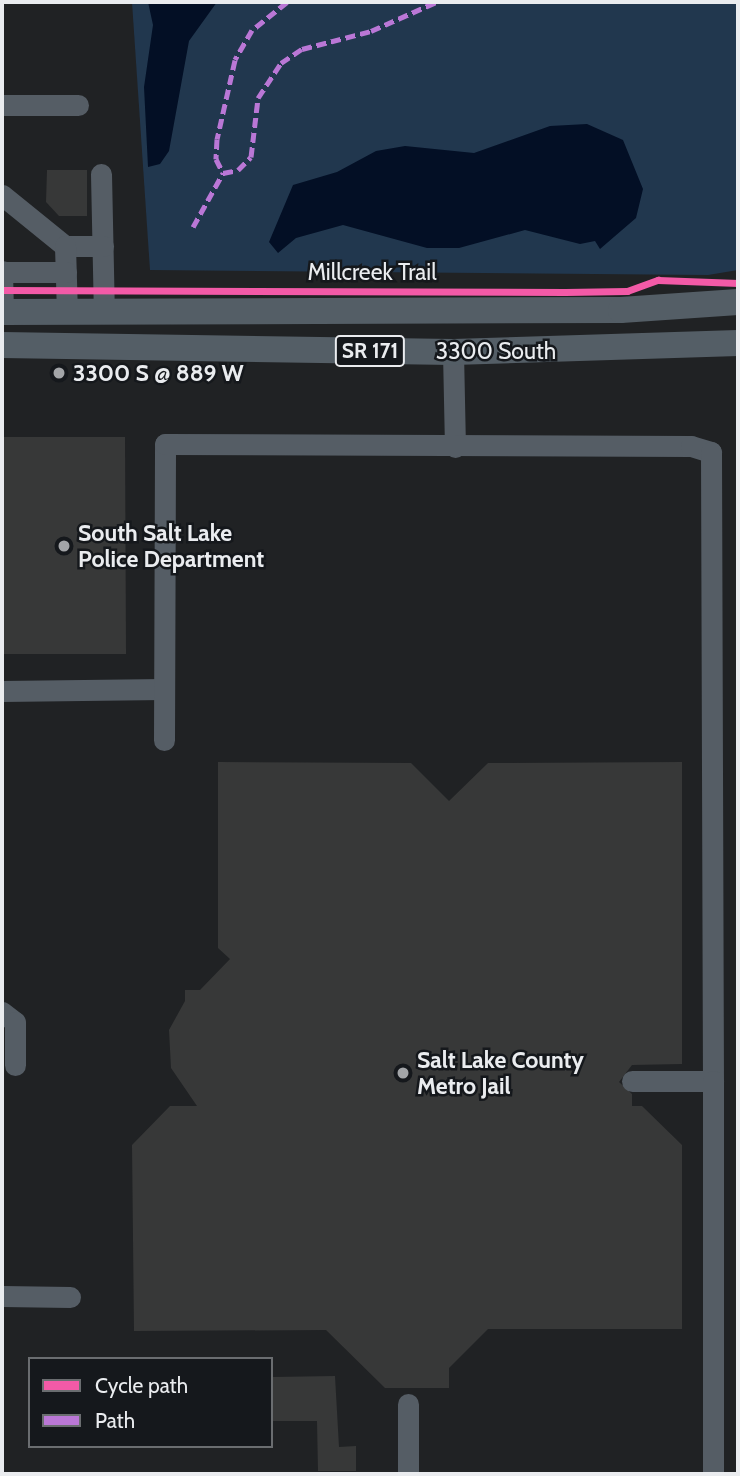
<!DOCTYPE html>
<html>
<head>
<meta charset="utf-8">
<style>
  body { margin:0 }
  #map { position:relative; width:740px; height:1476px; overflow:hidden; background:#202224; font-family:Cabin,sans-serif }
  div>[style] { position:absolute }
  .green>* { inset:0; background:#21374e }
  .water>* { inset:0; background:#030f25 }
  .building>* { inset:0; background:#373838 }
  .minor>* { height:21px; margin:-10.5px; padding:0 10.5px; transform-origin:10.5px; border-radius:10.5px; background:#555d65 }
  .major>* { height:26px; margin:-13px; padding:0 13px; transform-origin:13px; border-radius:13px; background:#545e66 }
  .quiet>* { height:5px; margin-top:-2.5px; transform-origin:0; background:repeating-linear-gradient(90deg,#ba77d6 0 10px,transparent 0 15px) }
  .cycleway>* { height:7px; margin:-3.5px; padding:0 3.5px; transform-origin:3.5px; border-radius:3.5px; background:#f35aa7 }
  .dots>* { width:19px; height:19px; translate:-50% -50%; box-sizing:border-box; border:4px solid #15181c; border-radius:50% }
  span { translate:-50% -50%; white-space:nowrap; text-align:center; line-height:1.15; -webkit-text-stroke:5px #15181c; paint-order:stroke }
  .shield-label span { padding:2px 5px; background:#15181c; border:2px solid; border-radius:5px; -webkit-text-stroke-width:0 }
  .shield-label { font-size:21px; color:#eaecef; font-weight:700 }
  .street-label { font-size:23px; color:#eaecef }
  .poi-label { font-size:23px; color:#eaecef; font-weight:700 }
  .left { translate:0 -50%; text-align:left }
  .frame { position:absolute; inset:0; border:4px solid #eaecef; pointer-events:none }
  .legend { position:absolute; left:28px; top:1357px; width:245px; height:91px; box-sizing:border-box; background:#15181c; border:2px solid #6a6d70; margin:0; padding:9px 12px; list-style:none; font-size:21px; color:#eaecef }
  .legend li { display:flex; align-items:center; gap:14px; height:35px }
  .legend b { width:35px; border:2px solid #6a6d70 }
</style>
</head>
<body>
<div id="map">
  <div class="green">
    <i style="clip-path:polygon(132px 2px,738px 2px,738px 270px,708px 275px,150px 270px)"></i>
  </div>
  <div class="water">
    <i style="clip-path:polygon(148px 2px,217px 2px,189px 41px,169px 151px,160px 164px,148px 167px,144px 87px,153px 25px)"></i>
    <i style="clip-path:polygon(587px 124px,623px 140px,643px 189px,636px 218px,600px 249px,595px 241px,580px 244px,525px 230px,459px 248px,427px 248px,343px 225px,296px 238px,278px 253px,269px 242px,293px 185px,337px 172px,376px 151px,405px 146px,474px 153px,550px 126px)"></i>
  </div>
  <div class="building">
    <i style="clip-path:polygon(47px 170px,87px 170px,87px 216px,59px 216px,46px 202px)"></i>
    <i style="clip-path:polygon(2px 437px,125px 437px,126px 654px,3px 654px)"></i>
    <i style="clip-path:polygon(218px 762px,411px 763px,449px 801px,488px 763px,682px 762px,682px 1064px,632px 1065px,619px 1082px,632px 1094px,632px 1106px,642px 1106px,682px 1145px,682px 1329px,488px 1329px,449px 1368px,449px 1388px,385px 1388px,326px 1330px,134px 1331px,132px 1145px,170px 1106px,197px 1106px,171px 1068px,169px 1030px,185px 1001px,185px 990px,200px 990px,230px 959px,218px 948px)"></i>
    <i style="clip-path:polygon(335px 1376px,339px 1447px,356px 1446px,356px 1471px,318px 1471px,317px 1421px,273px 1421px,273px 1377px)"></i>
  </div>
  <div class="minor">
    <i style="left:2px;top:105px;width:76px"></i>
    <i style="left:101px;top:174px;width:139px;rotate:88.8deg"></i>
    <i style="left:2px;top:195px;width:81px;rotate:39deg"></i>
    <i style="left:65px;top:246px;width:38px"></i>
    <i style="left:65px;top:246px;width:66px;rotate:88.3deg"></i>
    <i style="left:2px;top:271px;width:41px;rotate:88.6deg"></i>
    <i style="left:3px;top:272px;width:63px"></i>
    <i style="left:453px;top:352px;width:95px;rotate:88.8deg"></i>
    <i style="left:2px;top:691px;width:162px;rotate:-0.7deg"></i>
    <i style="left:164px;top:740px;width:296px;rotate:-89.8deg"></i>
    <i style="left:165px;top:444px;width:526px;rotate:0.22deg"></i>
    <i style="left:691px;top:446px;width:21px;rotate:17deg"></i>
    <i style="left:711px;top:452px;width:629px;rotate:89.82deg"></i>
    <i style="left:2px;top:1012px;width:16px;rotate:38deg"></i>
    <i style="left:15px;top:1022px;width:43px;rotate:90deg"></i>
    <i style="left:632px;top:1081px;width:81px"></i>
    <i style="left:713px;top:1081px;width:393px;rotate:90deg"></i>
    <i style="left:2px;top:1296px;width:68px;rotate:0.8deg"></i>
    <i style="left:408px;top:1404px;width:70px;rotate:90deg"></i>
  </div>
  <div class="major">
    <i style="left:2px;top:312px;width:619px;rotate:-0.19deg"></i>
    <i style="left:621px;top:310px;width:117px;rotate:-3.9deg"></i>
    <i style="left:2px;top:345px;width:451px;rotate:0.9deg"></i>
    <i style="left:453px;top:352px;width:285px;rotate:-1.8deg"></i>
  </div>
  <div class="quiet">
    <i style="left:287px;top:2px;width:45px;rotate:141.3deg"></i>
    <i style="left:252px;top:30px;width:34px;rotate:120deg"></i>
    <i style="left:235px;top:60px;width:81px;rotate:102.8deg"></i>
    <i style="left:217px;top:139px;width:20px;rotate:93deg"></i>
    <i style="left:216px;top:159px;width:16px;rotate:63deg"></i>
    <i style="left:223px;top:173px;width:15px;rotate:-11deg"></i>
    <i style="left:238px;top:170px;width:18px;rotate:-45deg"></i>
    <i style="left:251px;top:157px;width:59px;rotate:-83.2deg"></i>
    <i style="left:258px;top:98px;width:42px;rotate:-56.7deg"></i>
    <i style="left:281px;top:63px;width:25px;rotate:-34deg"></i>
    <i style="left:302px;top:49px;width:71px;rotate:-14.6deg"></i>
    <i style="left:371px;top:31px;width:71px;rotate:-24deg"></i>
    <i style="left:193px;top:227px;width:62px;rotate:-60.9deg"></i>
  </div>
  <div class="cycleway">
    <i style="left:2px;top:290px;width:563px;rotate:0.2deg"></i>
    <i style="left:565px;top:292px;width:62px;rotate:-0.9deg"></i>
    <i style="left:627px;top:291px;width:33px;rotate:-20deg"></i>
    <i style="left:658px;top:280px;width:80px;rotate:2.1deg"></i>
  </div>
  <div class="dots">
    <i style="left:59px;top:373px;background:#a3a5a8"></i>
    <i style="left:64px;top:546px;background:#a3a5a8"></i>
    <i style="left:403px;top:1073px;background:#a3a5a8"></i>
  </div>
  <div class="shield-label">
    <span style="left:370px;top:351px">SR 171</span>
  </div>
  <div class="street-label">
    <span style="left:372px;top:272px">Millcreek Trail</span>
    <span style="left:496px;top:351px">3300 South</span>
  </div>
  <div class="poi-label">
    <span class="left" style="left:73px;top:373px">3300 S @ 889 W</span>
    <span class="left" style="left:78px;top:546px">South Salt Lake<br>Police Department</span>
    <span class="left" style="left:417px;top:1073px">Salt Lake County<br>Metro Jail</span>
  </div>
  <div class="frame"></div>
  <ul class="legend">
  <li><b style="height:9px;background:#f35aa7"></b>Cycle path</li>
  <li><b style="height:9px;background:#ba77d6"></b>Path</li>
  </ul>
</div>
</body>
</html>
